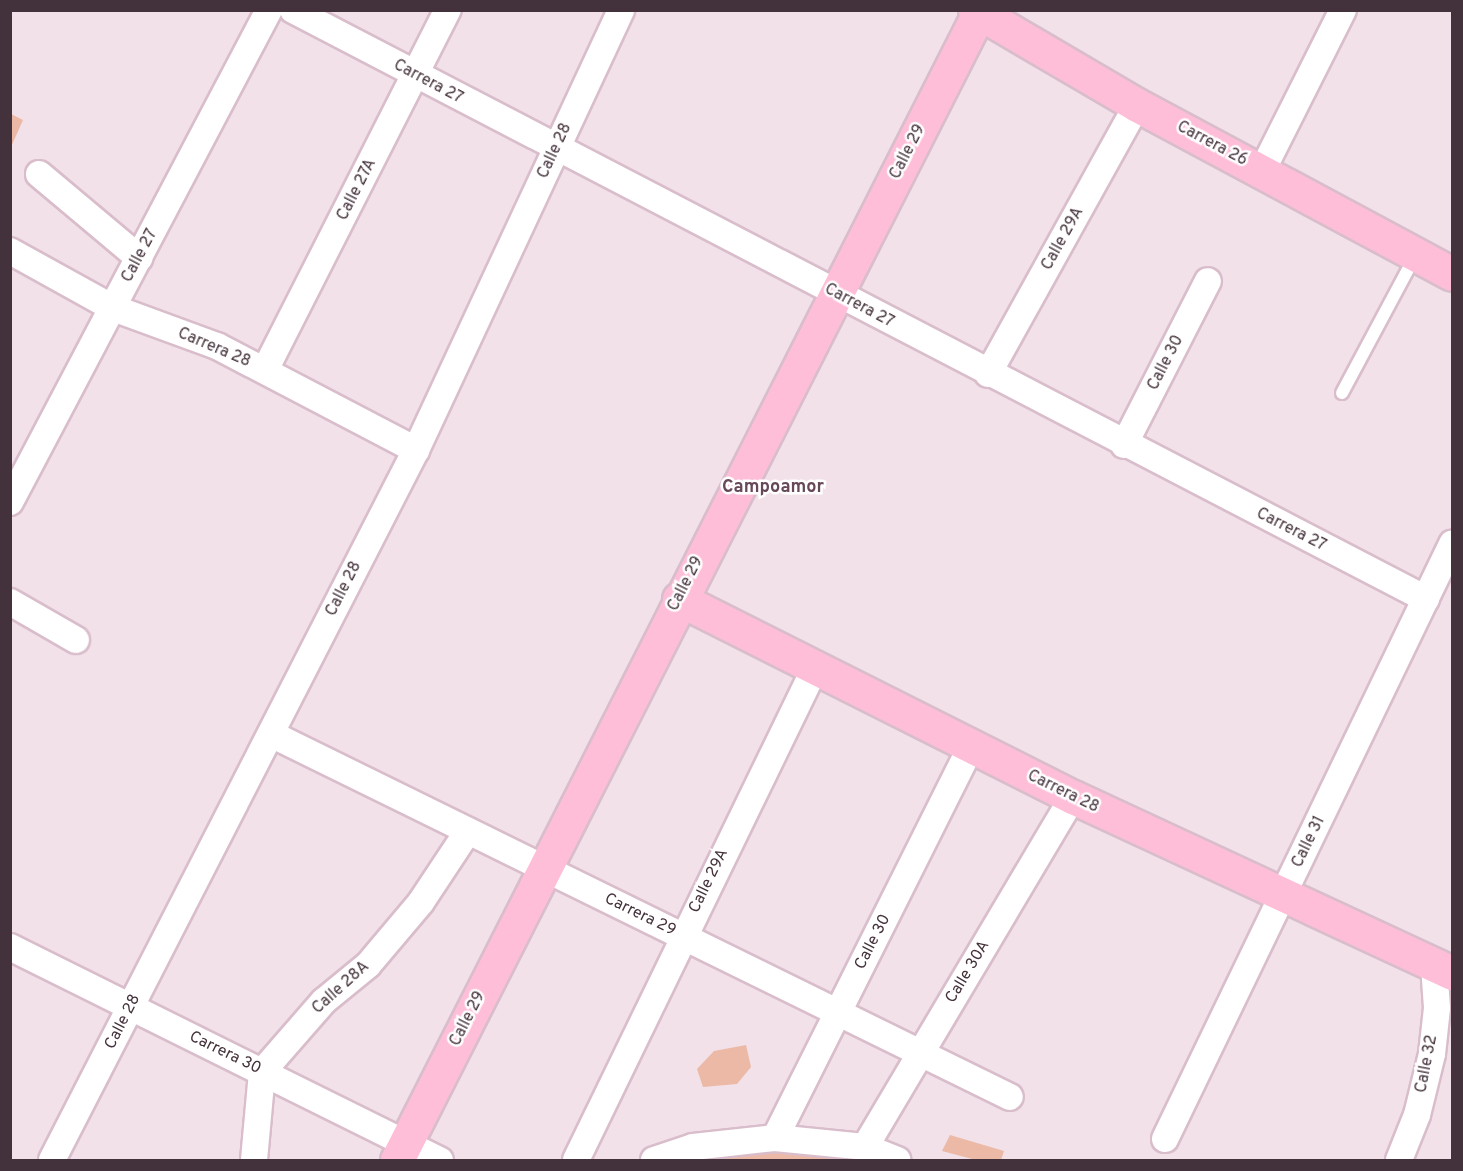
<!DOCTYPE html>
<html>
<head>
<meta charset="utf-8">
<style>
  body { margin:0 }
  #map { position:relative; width:1463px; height:1171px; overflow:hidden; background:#f2e1e9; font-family:Overpass,sans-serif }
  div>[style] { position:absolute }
  .green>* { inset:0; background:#ebb9a5 }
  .roads { filter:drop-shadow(2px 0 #d9bdcb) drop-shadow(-2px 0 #d9bdcb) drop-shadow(0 2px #d9bdcb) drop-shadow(0 -2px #d9bdcb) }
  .lane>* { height:12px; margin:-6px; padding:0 6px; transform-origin:6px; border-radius:6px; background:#fff }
  .street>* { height:26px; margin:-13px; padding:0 13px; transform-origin:13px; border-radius:13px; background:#fff }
  .secondary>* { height:33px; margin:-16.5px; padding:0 16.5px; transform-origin:16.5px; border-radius:16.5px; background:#ffbed8 }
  span { translate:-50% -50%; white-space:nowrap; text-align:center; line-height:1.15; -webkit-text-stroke:5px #fff; paint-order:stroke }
  .street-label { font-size:16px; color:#43313b }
  .neighbourhood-label { font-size:18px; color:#674859; font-weight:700 }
  .frame { position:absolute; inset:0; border:12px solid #43313b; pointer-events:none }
</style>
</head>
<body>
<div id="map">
  <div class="green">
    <i style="clip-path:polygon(11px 114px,23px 120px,11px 147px)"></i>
    <i style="clip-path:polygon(746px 1045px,751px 1067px,737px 1084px,703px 1087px,697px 1069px,714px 1051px)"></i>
    <i style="clip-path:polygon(950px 1135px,1004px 1151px,1001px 1160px,976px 1160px,942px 1151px)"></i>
    <i style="clip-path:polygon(787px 1143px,863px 1160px,690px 1160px)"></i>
  </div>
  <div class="roads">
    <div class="lane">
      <i style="left:1342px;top:393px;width:155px;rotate:-61.9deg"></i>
    </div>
    <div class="street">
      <i style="left:293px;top:10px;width:1277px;rotate:27.47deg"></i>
      <i style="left:1262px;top:171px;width:180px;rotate:-63.3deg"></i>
      <i style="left:39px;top:174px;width:131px;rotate:40deg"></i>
      <i style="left:10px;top:251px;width:118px;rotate:29deg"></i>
      <i style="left:113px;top:308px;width:111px;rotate:20.1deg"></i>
      <i style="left:217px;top:346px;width:225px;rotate:27.6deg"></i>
      <i style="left:265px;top:370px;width:404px;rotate:-63.1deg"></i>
      <i style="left:988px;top:374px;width:308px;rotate:-61deg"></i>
      <i style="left:1124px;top:445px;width:184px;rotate:-62.9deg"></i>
      <i style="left:10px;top:502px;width:556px;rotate:-62.24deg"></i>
      <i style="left:10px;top:602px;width:76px;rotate:29.9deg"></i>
      <i style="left:271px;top:734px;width:823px;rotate:26.16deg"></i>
      <i style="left:10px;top:947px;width:480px;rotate:26.4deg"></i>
      <i style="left:775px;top:1138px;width:438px;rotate:-63.4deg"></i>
      <i style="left:1165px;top:1139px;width:661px;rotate:-64.25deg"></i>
      <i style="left:865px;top:1147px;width:407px;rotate:-59.3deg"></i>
      <i style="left:52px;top:1160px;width:798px;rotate:-62.86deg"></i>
      <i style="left:416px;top:450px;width:485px;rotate:-65deg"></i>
      <i style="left:254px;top:1160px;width:88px;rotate:-84.8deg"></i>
      <i style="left:262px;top:1072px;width:94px;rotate:-48.9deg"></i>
      <i style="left:324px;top:1001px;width:57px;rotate:-39.3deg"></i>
      <i style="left:368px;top:965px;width:82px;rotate:-49.9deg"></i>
      <i style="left:421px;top:902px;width:85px;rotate:-56.5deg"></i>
      <i style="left:576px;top:1160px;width:547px;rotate:-64.09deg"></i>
      <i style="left:654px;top:1160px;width:41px;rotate:-18.4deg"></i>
      <i style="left:693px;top:1147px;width:82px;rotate:-6.3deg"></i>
      <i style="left:775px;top:1138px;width:90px;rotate:5.7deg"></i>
      <i style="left:865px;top:1147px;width:35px;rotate:22deg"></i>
      <i style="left:1399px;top:1160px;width:48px;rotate:-68.2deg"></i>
      <i style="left:1417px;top:1115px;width:63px;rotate:-76.2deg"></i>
      <i style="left:1432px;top:1054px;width:46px;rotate:-83.8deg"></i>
      <i style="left:1437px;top:1008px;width:43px;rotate:-94deg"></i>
    </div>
    <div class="secondary">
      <i style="left:975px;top:10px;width:188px;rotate:30.4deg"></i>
      <i style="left:1137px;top:105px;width:357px;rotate:28.2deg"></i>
      <i style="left:679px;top:599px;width:441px;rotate:26.7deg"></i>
      <i style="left:1073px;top:797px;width:418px;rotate:24.9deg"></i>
      <i style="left:397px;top:1160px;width:1286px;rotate:-63.1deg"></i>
    </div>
  </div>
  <div class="street-label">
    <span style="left:428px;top:82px;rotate:28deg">Carrera 27</span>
    <span style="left:1212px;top:144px;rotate:28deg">Carrera 26</span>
    <span style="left:555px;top:151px;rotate:-65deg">Calle 28</span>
    <span style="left:908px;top:152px;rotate:-63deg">Calle 29</span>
    <span style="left:357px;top:190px;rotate:-63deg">Calle 27A</span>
    <span style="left:1063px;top:239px;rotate:-61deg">Calle 29A</span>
    <span style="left:140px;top:256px;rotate:-62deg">Calle 27</span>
    <span style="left:859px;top:306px;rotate:28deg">Carrera 27</span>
    <span style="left:214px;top:348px;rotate:23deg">Carrera 28</span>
    <span style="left:1166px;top:363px;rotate:-63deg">Calle 30</span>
    <span style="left:1291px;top:530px;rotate:27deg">Carrera 27</span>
    <span style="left:686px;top:584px;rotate:-63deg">Calle 29</span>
    <span style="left:344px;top:589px;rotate:-63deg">Calle 28</span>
    <span style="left:1063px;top:792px;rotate:26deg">Carrera 28</span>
    <span style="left:1309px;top:842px;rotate:-64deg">Calle 31</span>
    <span style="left:709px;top:881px;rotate:-64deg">Calle 29A</span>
    <span style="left:640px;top:915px;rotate:26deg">Carrera 29</span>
    <span style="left:873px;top:942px;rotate:-63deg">Calle 30</span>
    <span style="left:968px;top:972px;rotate:-59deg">Calle 30A</span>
    <span style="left:341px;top:988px;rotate:-42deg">Calle 28A</span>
    <span style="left:468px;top:1019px;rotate:-63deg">Calle 29</span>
    <span style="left:123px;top:1022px;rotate:-63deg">Calle 28</span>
    <span style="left:225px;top:1053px;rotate:26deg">Carrera 30</span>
    <span style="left:1427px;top:1064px;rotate:-79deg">Calle 32</span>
  </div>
  <div class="neighbourhood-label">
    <span style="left:773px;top:488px">Campoamor</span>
  </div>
  <div class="frame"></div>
</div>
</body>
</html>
